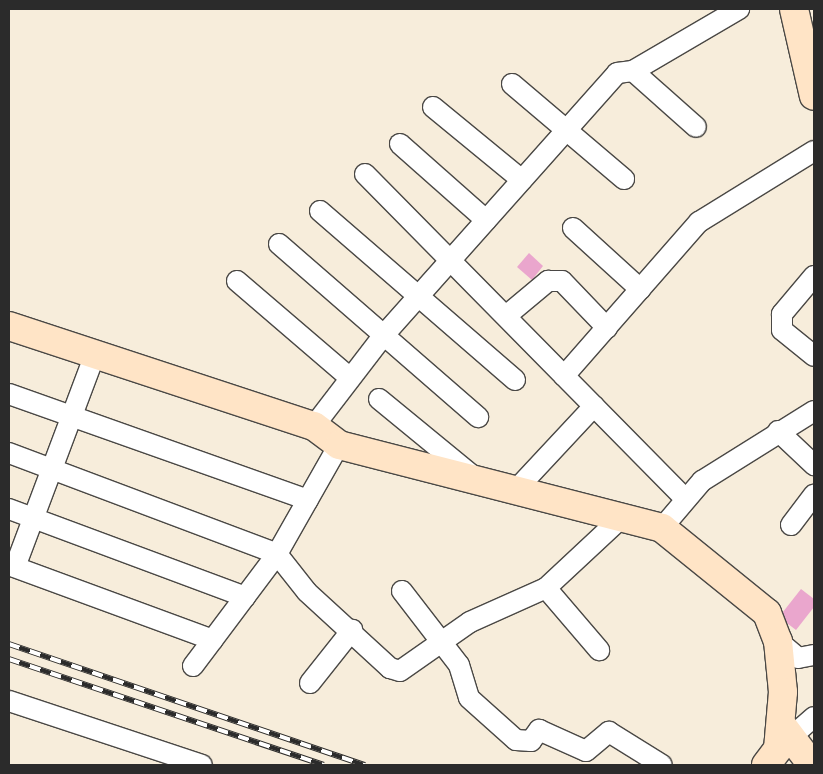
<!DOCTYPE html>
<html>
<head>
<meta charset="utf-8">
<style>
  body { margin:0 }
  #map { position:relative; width:823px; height:774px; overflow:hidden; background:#f7eddb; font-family:"Balsamiq Sans",sans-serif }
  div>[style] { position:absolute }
  .building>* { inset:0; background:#eaa6cd }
  .roads { filter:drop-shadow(1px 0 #4a4845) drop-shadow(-1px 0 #4a4845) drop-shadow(0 1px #4a4845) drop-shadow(0 -1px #4a4845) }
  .street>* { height:20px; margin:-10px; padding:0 10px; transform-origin:10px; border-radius:10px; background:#fff }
  .secondary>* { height:28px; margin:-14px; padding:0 14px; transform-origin:14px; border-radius:14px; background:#ffe4c6 }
  .rail>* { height:5.5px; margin-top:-2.75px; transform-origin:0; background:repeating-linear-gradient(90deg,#fff 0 11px,#2b2b2b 0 22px); box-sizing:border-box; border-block:1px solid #2b2b2b }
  span { translate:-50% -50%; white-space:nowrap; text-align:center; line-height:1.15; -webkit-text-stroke:5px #fff; paint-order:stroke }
  .frame { position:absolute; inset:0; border:10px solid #2b2b2b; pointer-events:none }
</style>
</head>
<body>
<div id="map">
  <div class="building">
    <i style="clip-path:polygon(529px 253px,543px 266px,532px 280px,517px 267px)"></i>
    <i style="clip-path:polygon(801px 589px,814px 599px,814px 607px,796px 630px,779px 617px)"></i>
  </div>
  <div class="roads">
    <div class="street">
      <i style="left:633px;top:71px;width:123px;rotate:-30.3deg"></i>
      <i style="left:512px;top:84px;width:147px;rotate:40.3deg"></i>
      <i style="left:433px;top:107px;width:115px;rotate:39.4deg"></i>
      <i style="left:400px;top:144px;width:115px;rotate:41.5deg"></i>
      <i style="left:365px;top:174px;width:455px;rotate:45.4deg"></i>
      <i style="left:320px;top:211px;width:258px;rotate:40.9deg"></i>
      <i style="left:573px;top:228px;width:91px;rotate:42.3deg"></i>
      <i style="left:279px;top:244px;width:264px;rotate:41deg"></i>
      <i style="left:814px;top:276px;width:50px;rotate:130.1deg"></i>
      <i style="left:782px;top:314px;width:16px;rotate:90deg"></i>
      <i style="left:782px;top:330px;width:41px;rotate:39.1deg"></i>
      <i style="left:237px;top:281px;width:148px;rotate:40.6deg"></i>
      <i style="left:506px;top:316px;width:55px;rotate:-39.8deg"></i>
      <i style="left:548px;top:281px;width:14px"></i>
      <i style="left:562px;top:281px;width:65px;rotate:46.2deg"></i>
      <i style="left:564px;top:376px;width:205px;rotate:-48.8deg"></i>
      <i style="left:699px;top:222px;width:135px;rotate:-31.7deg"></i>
      <i style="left:9px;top:394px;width:317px;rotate:19.5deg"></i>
      <i style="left:379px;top:399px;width:123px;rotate:39.4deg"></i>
      <i style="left:314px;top:426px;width:113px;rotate:-52.5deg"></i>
      <i style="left:383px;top:336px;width:352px;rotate:-48.3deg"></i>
      <i style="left:617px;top:73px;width:16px;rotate:-7deg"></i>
      <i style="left:633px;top:71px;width:84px;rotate:41.6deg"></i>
      <i style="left:778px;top:431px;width:50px;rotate:43.4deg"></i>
      <i style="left:9px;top:453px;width:286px;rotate:20.6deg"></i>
      <i style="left:277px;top:554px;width:48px;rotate:51.7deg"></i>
      <i style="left:307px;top:592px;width:113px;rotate:42.5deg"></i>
      <i style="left:390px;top:668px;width:10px;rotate:17deg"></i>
      <i style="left:400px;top:671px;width:85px;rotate:-35deg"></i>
      <i style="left:470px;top:622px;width:83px;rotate:-24.1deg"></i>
      <i style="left:546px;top:588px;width:101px;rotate:-43deg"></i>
      <i style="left:513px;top:493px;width:119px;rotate:-47deg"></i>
      <i style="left:9px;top:509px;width:252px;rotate:20.4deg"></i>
      <i style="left:791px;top:525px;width:38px;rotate:-53deg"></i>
      <i style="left:662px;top:528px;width:62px;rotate:-49.6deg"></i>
      <i style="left:702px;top:481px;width:132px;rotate:-32deg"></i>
      <i style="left:9px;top:565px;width:217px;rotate:20.2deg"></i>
      <i style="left:15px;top:567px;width:230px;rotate:-69.4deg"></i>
      <i style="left:546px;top:588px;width:82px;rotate:49.5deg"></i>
      <i style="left:402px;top:591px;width:93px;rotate:52.4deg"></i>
      <i style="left:459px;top:665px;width:34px;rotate:73deg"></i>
      <i style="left:469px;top:698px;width:63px;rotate:41.8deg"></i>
      <i style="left:516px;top:740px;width:15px;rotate:4deg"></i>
      <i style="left:531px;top:741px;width:14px;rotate:-54deg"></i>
      <i style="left:539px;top:730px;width:51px;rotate:24.1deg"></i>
      <i style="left:586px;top:751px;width:30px;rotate:-40deg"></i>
      <i style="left:609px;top:732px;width:62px;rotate:31.9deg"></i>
      <i style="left:778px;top:641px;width:26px;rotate:40deg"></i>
      <i style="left:798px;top:658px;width:16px;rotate:-11deg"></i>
      <i style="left:193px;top:666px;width:140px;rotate:-53.1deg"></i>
      <i style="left:277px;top:554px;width:125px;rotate:-60.4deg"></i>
      <i style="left:310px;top:683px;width:68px;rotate:-51.6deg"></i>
      <i style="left:9px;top:701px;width:203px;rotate:18.3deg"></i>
      <i style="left:791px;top:737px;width:30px;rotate:-41deg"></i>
    </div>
    <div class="secondary">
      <i style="left:794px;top:9px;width:89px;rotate:77.1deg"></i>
      <i style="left:9px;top:326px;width:321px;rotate:18.2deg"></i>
      <i style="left:314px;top:426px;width:31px;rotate:37deg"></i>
      <i style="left:339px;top:445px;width:333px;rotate:14.4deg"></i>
      <i style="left:662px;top:528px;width:135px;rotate:39deg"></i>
      <i style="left:767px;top:613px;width:30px;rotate:69deg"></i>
      <i style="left:778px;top:641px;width:51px;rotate:84.4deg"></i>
      <i style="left:783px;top:692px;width:57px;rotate:95deg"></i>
      <i style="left:778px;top:749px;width:20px;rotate:127deg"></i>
      <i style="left:781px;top:724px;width:51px;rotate:52.9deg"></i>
    </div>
  </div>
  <div class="rail">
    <i style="left:9px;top:644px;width:376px;rotate:18.8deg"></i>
    <i style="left:9px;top:659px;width:332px;rotate:18.6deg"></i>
  </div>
  <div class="frame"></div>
</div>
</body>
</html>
